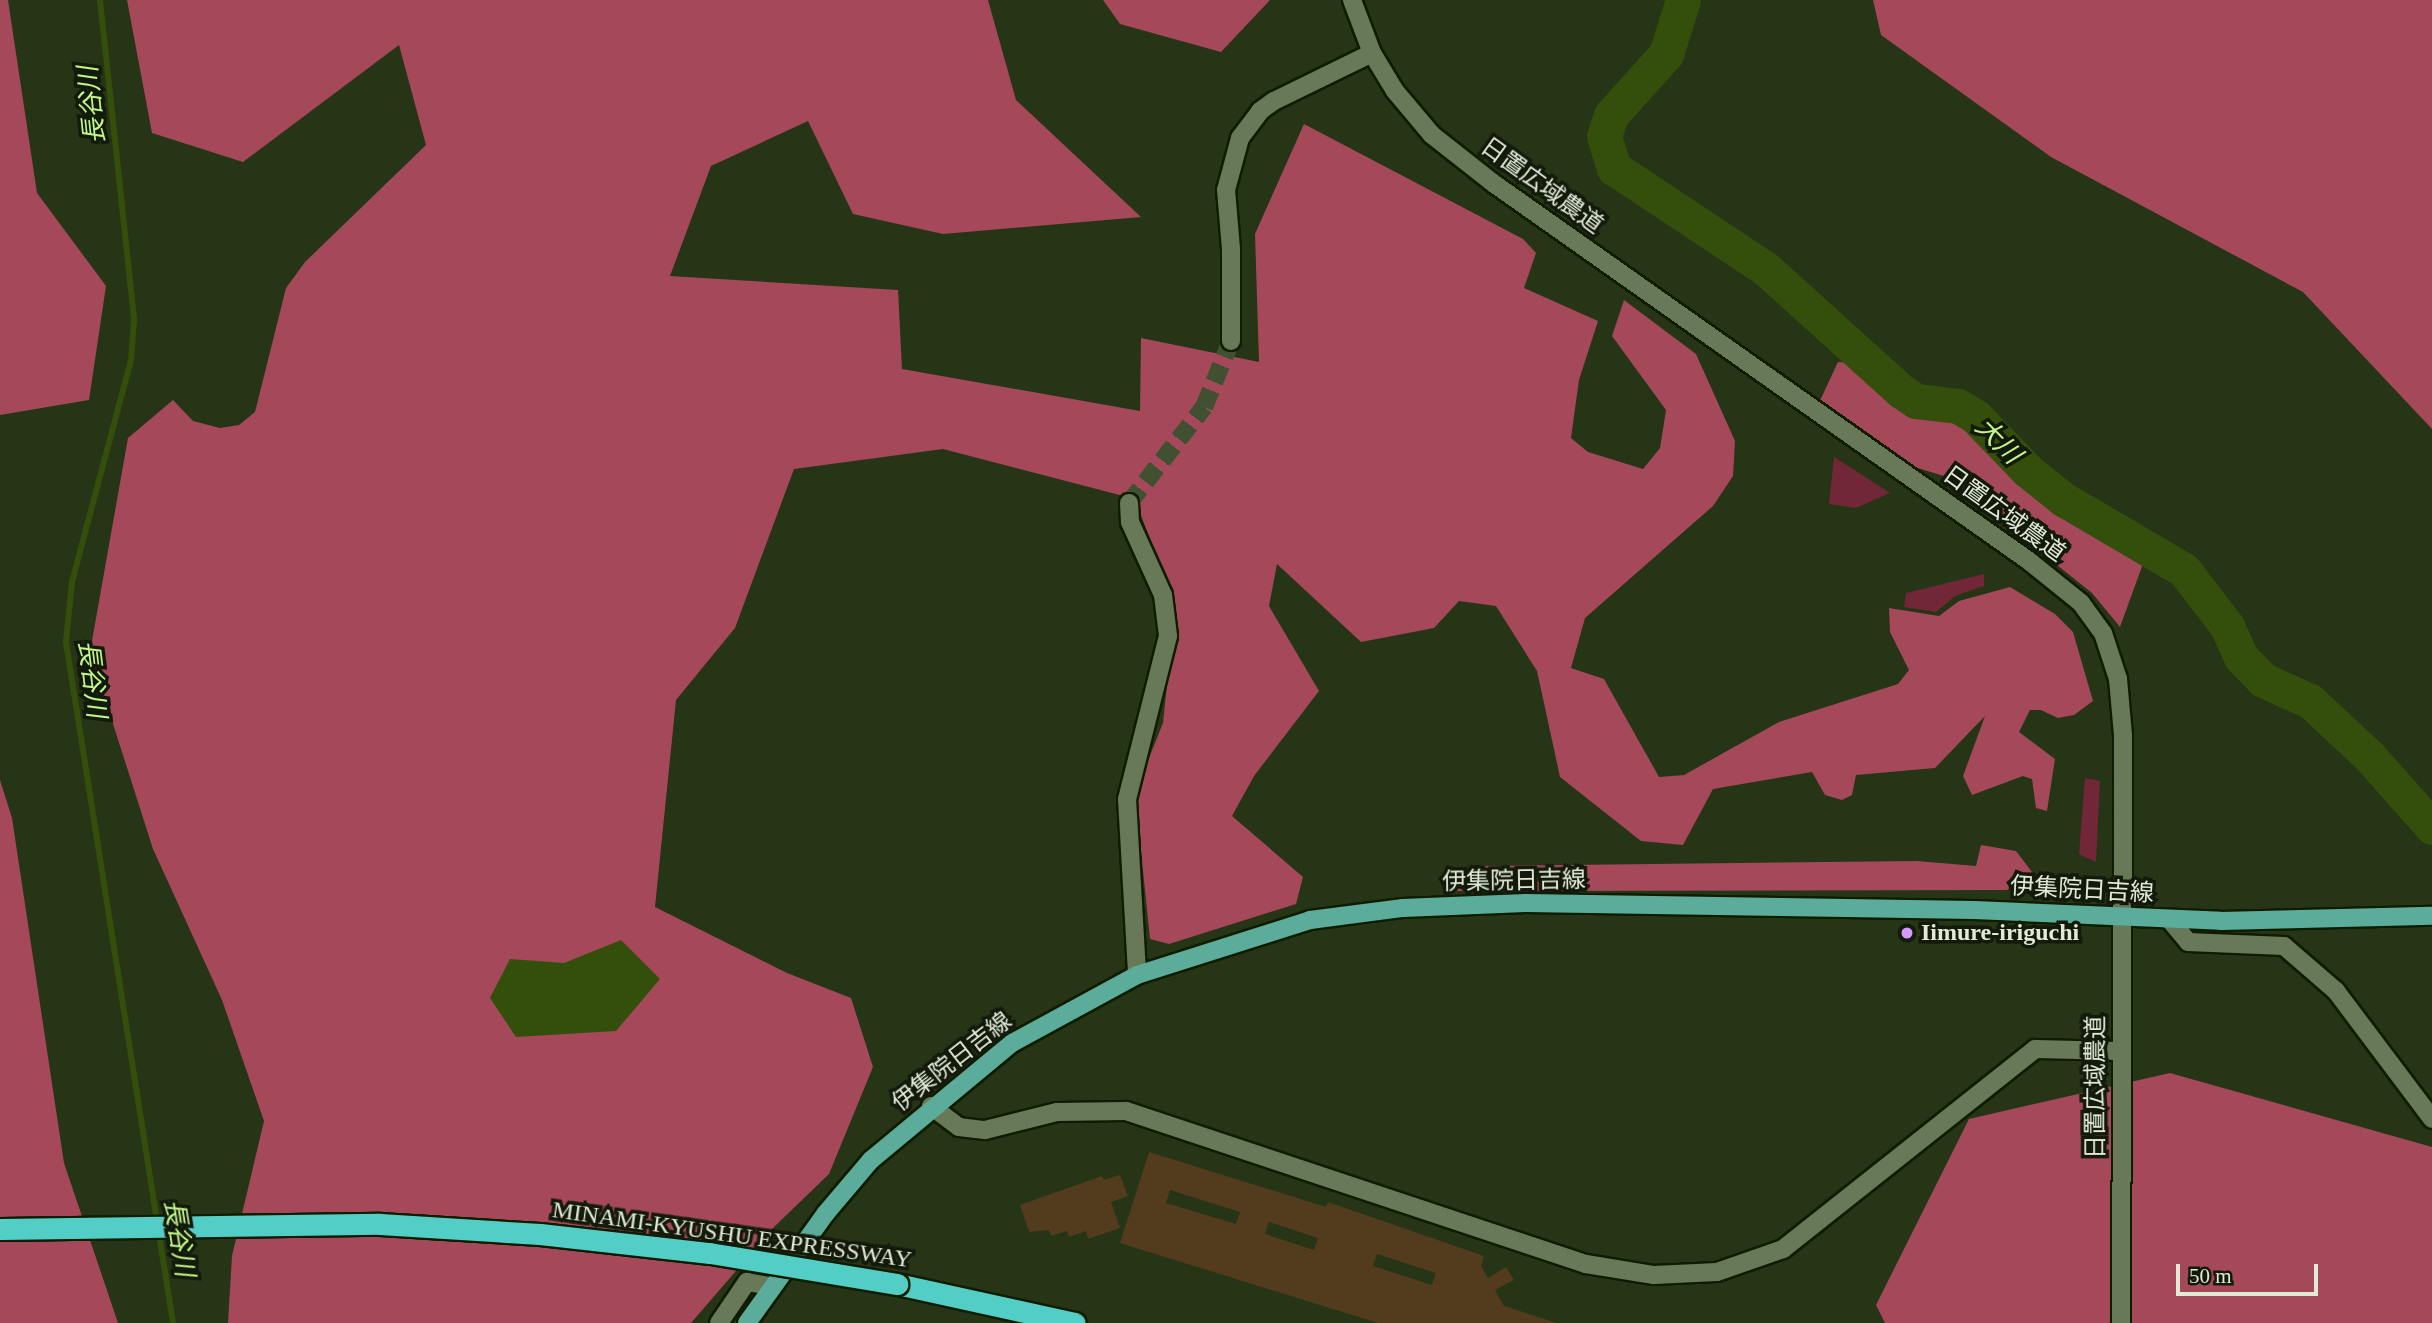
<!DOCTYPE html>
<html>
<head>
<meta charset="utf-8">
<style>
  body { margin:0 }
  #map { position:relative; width:2432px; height:1323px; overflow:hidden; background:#263515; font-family:"Times New Roman","Noto Sans JP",serif }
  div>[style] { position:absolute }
  .green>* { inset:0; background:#722738 }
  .forest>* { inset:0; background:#a4485a }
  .water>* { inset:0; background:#344f0b }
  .stream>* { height:6px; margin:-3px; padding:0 3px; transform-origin:3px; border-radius:3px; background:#344f0b }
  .river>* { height:35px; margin:-17.5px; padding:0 17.5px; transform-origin:17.5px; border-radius:17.5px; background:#344f0b }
  .building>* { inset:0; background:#533b1e }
  .minor-tunnel>* { height:18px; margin-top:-9px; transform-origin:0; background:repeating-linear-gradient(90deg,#425032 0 18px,transparent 0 27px) }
  .roads { filter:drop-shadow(2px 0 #0f1c00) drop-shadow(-2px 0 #0f1c00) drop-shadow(0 2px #0f1c00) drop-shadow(0 -2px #0f1c00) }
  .minor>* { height:18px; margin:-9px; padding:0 9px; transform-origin:9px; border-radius:9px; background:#687957 }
  .tertiary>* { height:18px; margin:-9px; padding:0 9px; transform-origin:9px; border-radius:9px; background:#687957 }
  .primary>* { height:18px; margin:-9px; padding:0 9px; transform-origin:9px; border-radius:9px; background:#5bac9a }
  .motorway>* { height:21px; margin:-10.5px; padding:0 10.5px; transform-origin:10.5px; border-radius:10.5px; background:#53cec7 }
  .bridges { filter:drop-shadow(2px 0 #0f1c00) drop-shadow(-2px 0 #0f1c00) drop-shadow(0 2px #0f1c00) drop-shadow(0 -2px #0f1c00) }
  .motorway-bridge>* { height:21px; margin:-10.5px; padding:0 10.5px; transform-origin:10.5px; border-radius:10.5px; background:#53cec7 }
  .dots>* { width:19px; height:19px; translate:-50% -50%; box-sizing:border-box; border:4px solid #131a0c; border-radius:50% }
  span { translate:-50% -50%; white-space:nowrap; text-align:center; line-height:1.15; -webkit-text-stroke:7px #131a0c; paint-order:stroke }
  .street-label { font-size:24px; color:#e0ead7 }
  .poi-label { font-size:24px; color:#e0ead7; font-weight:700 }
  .left { translate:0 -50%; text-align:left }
  .water-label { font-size:26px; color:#c2f888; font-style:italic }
  .scale { position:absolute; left:2176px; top:1264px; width:142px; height:32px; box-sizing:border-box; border:4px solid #e0ead7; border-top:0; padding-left:9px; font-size:21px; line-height:24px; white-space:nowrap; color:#e0ead7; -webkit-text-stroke:5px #131a0c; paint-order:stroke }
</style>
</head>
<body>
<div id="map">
  <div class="green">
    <i style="clip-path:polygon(1834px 457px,1890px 493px,1856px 508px,1829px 504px)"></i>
    <i style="clip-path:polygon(1984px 574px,1984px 586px,1955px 596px,1936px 612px,1904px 607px,1906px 593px)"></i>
    <i style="clip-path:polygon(2085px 778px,2100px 781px,2096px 862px,2079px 854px)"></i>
  </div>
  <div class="forest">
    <i style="clip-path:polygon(0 0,8px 0,37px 193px,106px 286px,89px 400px,0 415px)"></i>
    <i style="clip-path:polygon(127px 0,988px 0,1016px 100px,1141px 217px,943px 234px,853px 214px,808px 121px,711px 166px,670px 276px,898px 290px,902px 369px,1140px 411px,1141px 338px,1259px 362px,1255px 234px,1304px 124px,1523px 239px,1536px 253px,1524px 288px,1598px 321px,1579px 380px,1571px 438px,1588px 452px,1643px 469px,1660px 448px,1666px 410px,1612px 336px,1624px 300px,1696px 354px,1735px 441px,1733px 476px,1713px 506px,1585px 618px,1571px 668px,1604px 679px,1659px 777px,1684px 775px,1779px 722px,1898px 684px,1909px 670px,1890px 632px,1889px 608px,1939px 616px,1959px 601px,2010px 587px,2055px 614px,2073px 632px,2093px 701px,2074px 715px,2058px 718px,2041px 710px,2030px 710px,2019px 732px,2055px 759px,2047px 811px,2036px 808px,2032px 779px,2023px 776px,1972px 795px,1963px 776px,1985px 716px,1935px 768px,1856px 775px,1852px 795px,1842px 800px,1825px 795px,1812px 772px,1713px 789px,1683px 845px,1641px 841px,1560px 777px,1537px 671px,1496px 606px,1459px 601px,1434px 628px,1361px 642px,1277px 564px,1269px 606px,1319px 691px,1254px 776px,1232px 816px,1303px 877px,1296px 904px,1169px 944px,1150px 939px,1135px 793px,1163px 723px,1175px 607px,1135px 499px,943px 449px,794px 469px,735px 628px,676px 700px,655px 907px,787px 973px,851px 998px,873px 1067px,829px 1174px,773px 1228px,691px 1323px,228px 1323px,232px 1256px,264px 1121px,222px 1000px,153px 849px,90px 652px,128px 438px,173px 400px,193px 421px,220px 428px,239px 425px,255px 412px,286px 288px,305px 262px,426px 145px,399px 45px,243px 162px,152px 133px)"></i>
    <i style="clip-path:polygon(1103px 0,1270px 0,1221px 52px,1120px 24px)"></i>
    <i style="clip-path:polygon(1873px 0,2432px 0,2432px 429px,2303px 292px,2051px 157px,1881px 35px)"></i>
    <i style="clip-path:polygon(1838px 362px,1850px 363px,1922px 414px,1975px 427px,2065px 512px,2144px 561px,2120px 627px,2092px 593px,1947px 477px,1879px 456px,1817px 407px)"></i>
    <i style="clip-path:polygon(0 780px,12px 818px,64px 1163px,118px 1323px,0 1323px)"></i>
    <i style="clip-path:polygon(1981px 845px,2016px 851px,2032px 872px,2007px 890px,1456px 891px,1473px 866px,1917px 861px,1976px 866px)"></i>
    <i style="clip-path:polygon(2170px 1073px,2432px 1147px,2432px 1323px,1885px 1323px,1876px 1305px,1969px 1119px)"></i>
  </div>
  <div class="water">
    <i style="clip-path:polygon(621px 940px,660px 979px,616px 1031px,516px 1037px,490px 998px,510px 959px,564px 963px)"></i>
  </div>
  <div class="stream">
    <i style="left:100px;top:0;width:322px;rotate:83.9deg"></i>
    <i style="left:134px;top:320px;width:40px;rotate:94.3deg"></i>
    <i style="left:131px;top:360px;width:230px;rotate:104.9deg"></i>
    <i style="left:72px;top:582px;width:60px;rotate:95.7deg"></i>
    <i style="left:66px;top:642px;width:689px;rotate:81.07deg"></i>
  </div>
  <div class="river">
    <i style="left:1683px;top:0;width:57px;rotate:107.5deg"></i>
    <i style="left:1666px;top:54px;width:82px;rotate:132deg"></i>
    <i style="left:1611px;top:115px;width:22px;rotate:108deg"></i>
    <i style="left:1604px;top:136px;width:34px;rotate:73deg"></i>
    <i style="left:1614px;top:168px;width:182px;rotate:33.6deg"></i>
    <i style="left:1766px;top:269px;width:182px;rotate:42.1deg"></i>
    <i style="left:1901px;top:391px;width:18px;rotate:34deg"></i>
    <i style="left:1916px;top:401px;width:42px;rotate:6.8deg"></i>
    <i style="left:1958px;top:406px;width:21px;rotate:31deg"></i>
    <i style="left:1976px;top:417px;width:74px;rotate:46.1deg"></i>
    <i style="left:2027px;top:470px;width:46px;rotate:38.9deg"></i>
    <i style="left:2063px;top:499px;width:140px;rotate:30.4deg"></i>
    <i style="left:2184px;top:570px;width:71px;rotate:52.5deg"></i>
    <i style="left:2227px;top:626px;width:34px;rotate:66deg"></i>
    <i style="left:2241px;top:657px;width:32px;rotate:46deg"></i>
    <i style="left:2263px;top:680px;width:51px;rotate:24.1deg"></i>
    <i style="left:2310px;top:701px;width:81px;rotate:43deg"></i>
    <i style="left:2369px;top:756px;width:95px;rotate:48.4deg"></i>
  </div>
  <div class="building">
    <i style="clip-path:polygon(evenodd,1149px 1152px,1326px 1207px,1328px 1202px,1484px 1256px,1481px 1266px,1488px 1278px,1506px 1267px,1514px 1280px,1495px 1290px,1504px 1306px,1557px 1323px,1378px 1323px,1120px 1243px,1149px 1152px,1170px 1190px,1240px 1212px,1236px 1224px,1166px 1203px,1170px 1190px,1149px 1152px,1269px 1222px,1318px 1238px,1314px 1250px,1265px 1234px,1269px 1222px,1149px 1152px,1377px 1254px,1436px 1273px,1432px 1285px,1373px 1266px,1377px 1254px)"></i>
    <i style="clip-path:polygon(1120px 1175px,1128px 1196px,1111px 1202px,1120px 1228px,1088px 1239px,1086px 1231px,1069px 1237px,1067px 1231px,1051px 1236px,1049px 1230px,1029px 1232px,1020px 1205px,1102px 1176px,1104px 1180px)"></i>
  </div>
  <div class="minor-tunnel">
    <i style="left:1129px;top:503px;width:122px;rotate:-52deg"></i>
    <i style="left:1204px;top:407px;width:71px;rotate:-67.8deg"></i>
  </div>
  <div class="roads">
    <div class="minor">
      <i style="left:1231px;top:341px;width:92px;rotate:-90deg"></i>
      <i style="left:1231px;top:249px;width:59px;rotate:-94.8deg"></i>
      <i style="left:1226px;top:190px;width:54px;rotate:-74.9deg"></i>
      <i style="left:1240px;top:138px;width:34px;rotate:-53deg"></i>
      <i style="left:1260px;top:111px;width:17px;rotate:-36deg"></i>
      <i style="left:1274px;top:101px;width:109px;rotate:-26.1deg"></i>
      <i style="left:1129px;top:503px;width:19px;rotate:87deg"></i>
      <i style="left:1130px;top:522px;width:80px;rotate:65.7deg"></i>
      <i style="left:1163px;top:595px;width:41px;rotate:83deg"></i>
      <i style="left:1168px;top:636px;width:168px;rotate:104.1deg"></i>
      <i style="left:1127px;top:799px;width:176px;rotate:86.7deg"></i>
      <i style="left:2169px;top:919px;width:30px;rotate:50deg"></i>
      <i style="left:2188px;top:942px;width:96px;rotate:2.4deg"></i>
      <i style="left:2284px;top:946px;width:69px;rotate:40.9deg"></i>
      <i style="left:2336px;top:991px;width:160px;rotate:53.1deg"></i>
      <i style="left:719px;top:1323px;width:50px;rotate:-55.7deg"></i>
      <i style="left:747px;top:1282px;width:23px;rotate:10deg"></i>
    </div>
    <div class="tertiary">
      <i style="left:1352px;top:0;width:57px;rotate:69.3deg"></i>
      <i style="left:1372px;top:53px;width:44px;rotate:58.8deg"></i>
      <i style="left:1395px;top:91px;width:57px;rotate:49.9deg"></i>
      <i style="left:1432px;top:135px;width:78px;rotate:38.2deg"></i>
      <i style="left:1493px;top:183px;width:656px;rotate:35.19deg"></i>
      <i style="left:2029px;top:561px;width:67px;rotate:38.9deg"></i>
      <i style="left:2081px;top:603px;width:37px;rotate:54deg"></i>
      <i style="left:2103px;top:633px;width:48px;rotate:71.9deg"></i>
      <i style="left:2118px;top:679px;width:56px;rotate:84.9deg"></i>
      <i style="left:2123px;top:735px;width:588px;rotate:90.19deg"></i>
      <i style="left:931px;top:1106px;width:35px;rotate:37deg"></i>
      <i style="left:959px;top:1127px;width:26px;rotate:7deg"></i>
      <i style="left:985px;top:1130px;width:74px;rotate:-14deg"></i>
      <i style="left:1057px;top:1112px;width:69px;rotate:-0.8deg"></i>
      <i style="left:1126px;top:1111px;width:485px;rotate:18.4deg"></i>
      <i style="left:1586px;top:1264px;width:69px;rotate:9.2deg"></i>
      <i style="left:1654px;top:1275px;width:63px;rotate:-2.7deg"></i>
      <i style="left:1717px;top:1272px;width:70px;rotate:-19.2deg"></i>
      <i style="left:1783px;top:1249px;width:322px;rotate:-38.4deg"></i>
      <i style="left:2035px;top:1049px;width:85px;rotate:1.3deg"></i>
    </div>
    <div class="primary">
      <i style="left:747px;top:1323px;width:135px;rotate:-54.3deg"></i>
      <i style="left:826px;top:1213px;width:70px;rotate:-49.7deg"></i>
      <i style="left:871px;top:1160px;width:183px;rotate:-39.7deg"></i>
      <i style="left:1012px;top:1043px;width:142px;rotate:-28.5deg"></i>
      <i style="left:1137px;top:975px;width:182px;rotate:-17.6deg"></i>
      <i style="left:1310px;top:920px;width:94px;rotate:-7.4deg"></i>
      <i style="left:1403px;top:908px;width:122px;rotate:-2.3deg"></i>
      <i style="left:1525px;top:903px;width:449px;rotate:0.9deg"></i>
      <i style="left:1974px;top:910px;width:247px;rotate:2.5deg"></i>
      <i style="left:2221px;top:921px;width:211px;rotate:-1.4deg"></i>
    </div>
    <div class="motorway">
      <i style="left:897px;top:1284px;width:182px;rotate:12.4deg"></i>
    </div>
  </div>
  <div class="bridges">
    <div class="motorway-bridge">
      <i style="left:0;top:1229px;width:380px;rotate:-0.8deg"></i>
      <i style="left:380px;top:1224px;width:160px;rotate:3.6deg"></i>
      <i style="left:540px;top:1234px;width:171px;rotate:6.4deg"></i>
      <i style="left:710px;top:1253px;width:190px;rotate:9.4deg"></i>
    </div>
  </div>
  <div class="dots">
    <i style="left:1907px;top:933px;background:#d39cfc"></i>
  </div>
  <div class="street-label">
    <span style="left:1542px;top:186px;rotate:36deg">日置広域農道</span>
    <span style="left:2004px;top:514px;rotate:36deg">日置広域農道</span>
    <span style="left:1514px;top:881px;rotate:-1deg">伊集院日吉線</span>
    <span style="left:2082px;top:890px;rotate:3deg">伊集院日吉線</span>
    <span style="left:952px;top:1062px;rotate:-38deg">伊集院日吉線</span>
    <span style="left:2096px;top:1087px;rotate:-90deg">日置広域農道</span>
    <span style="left:732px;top:1235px;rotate:8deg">MINAMI-KYUSHU EXPRESSWAY</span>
  </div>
  <div class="poi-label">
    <span class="left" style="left:1921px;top:933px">Iimure-iriguchi</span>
  </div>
  <div class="water-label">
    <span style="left:92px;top:105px;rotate:-96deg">長谷川</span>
    <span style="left:1998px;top:441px;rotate:45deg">大川</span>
    <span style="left:92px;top:679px;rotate:83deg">長谷川</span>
    <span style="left:179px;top:1238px;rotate:81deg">長谷川</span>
  </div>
  <div class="scale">50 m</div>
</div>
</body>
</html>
